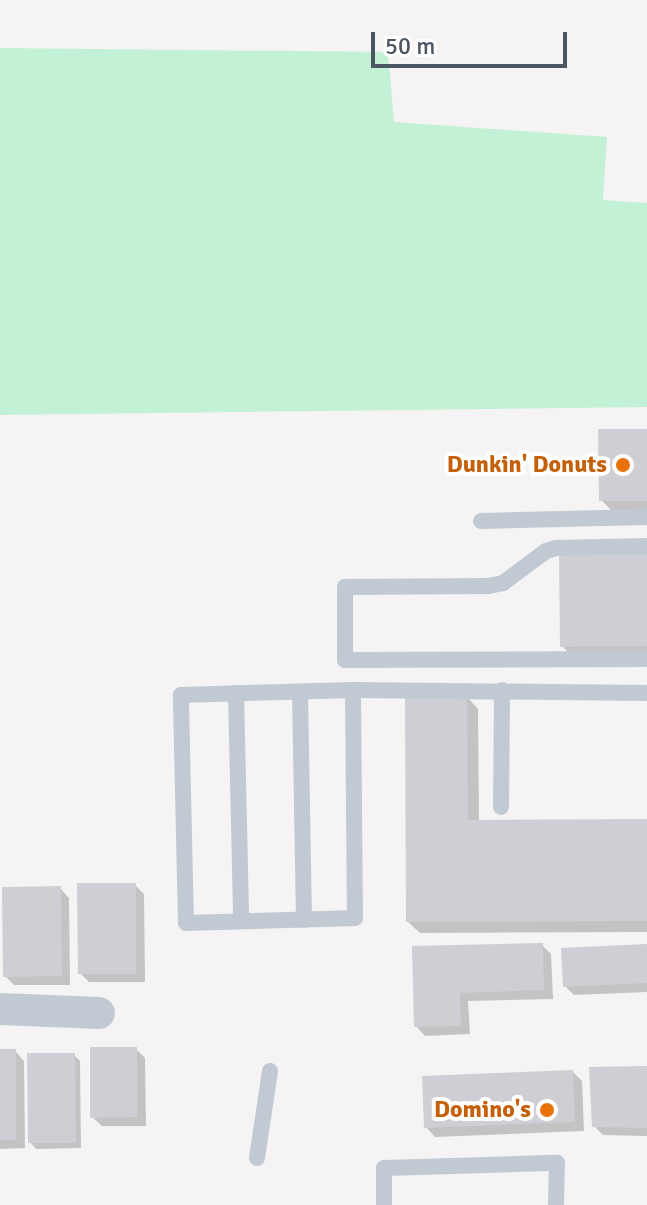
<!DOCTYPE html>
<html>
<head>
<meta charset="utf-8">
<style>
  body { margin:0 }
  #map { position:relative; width:647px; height:1205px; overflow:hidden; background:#f5f3f3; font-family:Signika,sans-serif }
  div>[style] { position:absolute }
  .green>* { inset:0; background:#c3f1d5 }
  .shadow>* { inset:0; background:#0003 }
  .building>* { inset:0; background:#cdcfd5 }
  .service>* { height:16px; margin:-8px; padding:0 8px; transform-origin:8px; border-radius:8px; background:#c1cad2 }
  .minor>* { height:32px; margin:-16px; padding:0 16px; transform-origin:16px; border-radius:16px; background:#c1cad2 }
  .dots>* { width:22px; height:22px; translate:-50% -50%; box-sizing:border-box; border:4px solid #fff; border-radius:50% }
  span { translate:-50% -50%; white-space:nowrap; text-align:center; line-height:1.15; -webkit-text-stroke:8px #fff; paint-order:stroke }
  .food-label { font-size:24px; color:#c56008; font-weight:700 }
  .right { translate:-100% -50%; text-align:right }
  .scale { position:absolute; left:371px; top:32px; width:196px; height:36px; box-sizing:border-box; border:4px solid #4a5661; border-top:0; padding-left:10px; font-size:24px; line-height:28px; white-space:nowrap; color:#4a5661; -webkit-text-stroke:6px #fff; paint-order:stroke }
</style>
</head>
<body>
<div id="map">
  <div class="green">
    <i style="clip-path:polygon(0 48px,388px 52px,394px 122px,607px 137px,603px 200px,647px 203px,647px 407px,0 415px)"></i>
  </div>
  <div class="shadow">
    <i style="clip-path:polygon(647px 431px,647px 512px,613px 512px,601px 500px)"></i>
    <i style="clip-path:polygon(647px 555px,647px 657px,574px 658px,562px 646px)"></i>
    <i style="clip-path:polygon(467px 697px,478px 709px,479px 822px,647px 821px,647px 932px,420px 933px,408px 922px)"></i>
    <i style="clip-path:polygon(135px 885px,144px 894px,145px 982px,89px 982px,80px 973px)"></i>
    <i style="clip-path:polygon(60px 888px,69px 898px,70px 985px,14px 985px,5px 976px)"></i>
    <i style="clip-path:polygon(542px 945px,551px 954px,553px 999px,468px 1001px,470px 1034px,425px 1036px,416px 1026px,414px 948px)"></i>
    <i style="clip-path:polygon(647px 946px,647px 992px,574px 995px,565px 986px)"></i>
    <i style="clip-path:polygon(136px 1049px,145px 1058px,146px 1126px,102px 1126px,92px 1117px)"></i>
    <i style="clip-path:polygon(0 1051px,15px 1051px,24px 1061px,25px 1148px,0 1149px)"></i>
    <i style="clip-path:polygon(74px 1055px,80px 1061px,81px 1148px,36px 1149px,30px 1142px)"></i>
    <i style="clip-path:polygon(647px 1068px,647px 1136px,603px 1135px,594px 1126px)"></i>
    <i style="clip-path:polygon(573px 1072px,582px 1081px,584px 1131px,435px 1137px,426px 1127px)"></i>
  </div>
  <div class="building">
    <i style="clip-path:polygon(598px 429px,647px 429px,647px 501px,599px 501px)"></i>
    <i style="clip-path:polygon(647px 553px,647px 646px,560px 647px,559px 555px)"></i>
    <i style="clip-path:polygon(405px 695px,467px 695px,468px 820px,647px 819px,647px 921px,406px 922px)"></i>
    <i style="clip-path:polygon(77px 883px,136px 883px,136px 974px,78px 974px)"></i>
    <i style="clip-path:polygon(61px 886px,62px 976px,3px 977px,2px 887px)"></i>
    <i style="clip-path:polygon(543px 943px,544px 990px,460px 993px,461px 1026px,414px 1027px,412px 946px)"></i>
    <i style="clip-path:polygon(647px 944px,647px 983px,563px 987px,561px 948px)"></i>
    <i style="clip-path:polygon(90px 1047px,137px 1047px,137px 1117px,90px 1118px)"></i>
    <i style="clip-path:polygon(0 1049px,16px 1049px,16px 1140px,0 1140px)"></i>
    <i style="clip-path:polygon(27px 1053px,75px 1053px,76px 1143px,28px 1143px)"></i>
    <i style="clip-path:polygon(647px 1066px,647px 1128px,592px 1127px,589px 1067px)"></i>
    <i style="clip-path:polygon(573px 1070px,575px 1122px,424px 1128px,422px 1076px)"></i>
  </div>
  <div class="service">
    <i style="left:481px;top:521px;width:166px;rotate:-1.4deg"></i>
    <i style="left:647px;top:546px;width:91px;rotate:178.7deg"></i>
    <i style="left:556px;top:548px;width:10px;rotate:163deg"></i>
    <i style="left:546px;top:551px;width:54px;rotate:143.3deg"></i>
    <i style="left:503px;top:583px;width:14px;rotate:168deg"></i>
    <i style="left:489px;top:586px;width:144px;rotate:179.6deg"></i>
    <i style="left:345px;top:587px;width:73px;rotate:90deg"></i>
    <i style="left:345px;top:660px;width:302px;rotate:-0.2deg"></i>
    <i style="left:353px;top:690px;width:228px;rotate:89.5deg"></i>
    <i style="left:355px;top:918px;width:169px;rotate:178.3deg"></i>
    <i style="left:186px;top:923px;width:228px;rotate:-91.3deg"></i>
    <i style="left:181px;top:695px;width:172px;rotate:-1.7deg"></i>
    <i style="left:353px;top:690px;width:294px;rotate:0.6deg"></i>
    <i style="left:300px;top:692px;width:228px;rotate:89deg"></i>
    <i style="left:236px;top:693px;width:228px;rotate:88.7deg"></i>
    <i style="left:501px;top:807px;width:117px;rotate:-89.5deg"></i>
    <i style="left:257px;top:1158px;width:88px;rotate:-81.5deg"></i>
    <i style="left:384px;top:1205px;width:37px;rotate:-90deg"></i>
    <i style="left:384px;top:1168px;width:173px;rotate:-1.7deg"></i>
    <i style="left:557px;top:1163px;width:42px;rotate:91.4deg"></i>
  </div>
  <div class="minor">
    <i style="left:0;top:1009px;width:99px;rotate:2.3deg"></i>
  </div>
  <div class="dots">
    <i style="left:623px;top:465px;background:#e8710a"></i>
    <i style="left:547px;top:1110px;background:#e8710a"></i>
  </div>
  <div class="food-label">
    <span class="right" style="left:607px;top:465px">Dunkin' Donuts</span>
    <span class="right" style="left:531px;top:1110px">Domino's</span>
  </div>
  <div class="scale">50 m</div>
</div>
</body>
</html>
